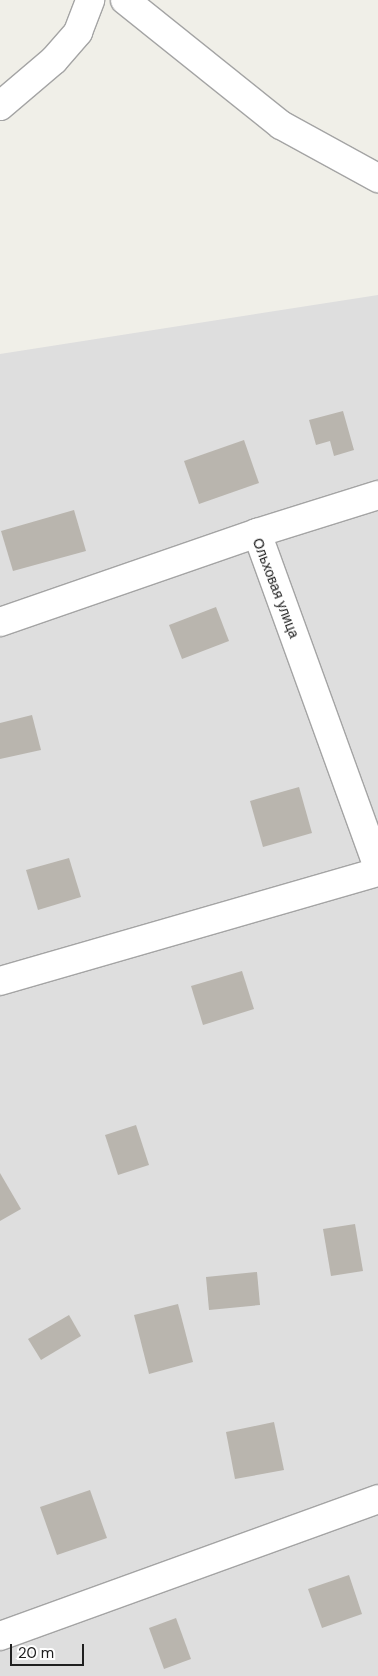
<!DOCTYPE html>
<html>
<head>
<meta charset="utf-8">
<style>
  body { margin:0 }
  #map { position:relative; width:378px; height:1676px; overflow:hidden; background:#f0efe8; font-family:"DM Sans",sans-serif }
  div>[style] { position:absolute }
  .residential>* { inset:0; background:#dedede }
  .building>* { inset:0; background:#b9b5ae }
  .roads { filter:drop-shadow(1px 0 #a4a4a4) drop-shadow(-1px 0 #a4a4a4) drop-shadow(0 1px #a4a4a4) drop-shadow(0 -1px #a4a4a4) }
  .minor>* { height:28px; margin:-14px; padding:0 14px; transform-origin:14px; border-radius:14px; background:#fff }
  span { translate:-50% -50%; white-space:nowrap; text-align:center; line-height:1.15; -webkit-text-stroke:4px #fff; paint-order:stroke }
  .street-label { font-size:14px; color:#202020 }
  .scale { position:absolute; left:10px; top:1644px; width:74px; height:22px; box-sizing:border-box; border:2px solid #202020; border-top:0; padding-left:6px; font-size:15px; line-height:18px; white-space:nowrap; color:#202020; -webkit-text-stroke:4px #fff; paint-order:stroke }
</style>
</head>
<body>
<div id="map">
  <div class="residential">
    <i style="clip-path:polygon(378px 295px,378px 1676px,0 1676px,0 354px)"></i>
  </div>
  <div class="building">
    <i style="clip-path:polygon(343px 411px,354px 450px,334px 456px,330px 441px,316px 445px,309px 420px)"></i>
    <i style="clip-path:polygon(244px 440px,259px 483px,199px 504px,184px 461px)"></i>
    <i style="clip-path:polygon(74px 510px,86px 551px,13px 571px,1px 531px)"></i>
    <i style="clip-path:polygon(216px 607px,229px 641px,182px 659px,169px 625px)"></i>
    <i style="clip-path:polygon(32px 715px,41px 750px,0 759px,0 723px)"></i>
    <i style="clip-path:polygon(299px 787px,312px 833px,263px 847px,250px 801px)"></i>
    <i style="clip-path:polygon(69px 858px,81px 897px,38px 910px,26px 870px)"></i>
    <i style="clip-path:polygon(242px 971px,254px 1009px,203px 1025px,191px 986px)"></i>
    <i style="clip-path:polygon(136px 1125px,149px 1165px,118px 1175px,105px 1135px)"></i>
    <i style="clip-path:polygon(0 1173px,21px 1209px,0 1221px)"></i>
    <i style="clip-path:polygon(355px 1224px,363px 1271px,331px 1276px,323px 1229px)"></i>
    <i style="clip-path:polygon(257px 1272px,260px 1305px,209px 1310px,206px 1277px)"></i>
    <i style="clip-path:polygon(178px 1304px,193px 1362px,149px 1374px,134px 1315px)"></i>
    <i style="clip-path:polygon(69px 1315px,81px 1336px,41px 1360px,28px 1339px)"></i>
    <i style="clip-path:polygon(274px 1422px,284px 1470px,235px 1479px,226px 1432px)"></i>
    <i style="clip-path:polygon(90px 1490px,107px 1538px,57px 1555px,40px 1507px)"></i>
    <i style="clip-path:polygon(349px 1575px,362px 1614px,322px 1628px,308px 1589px)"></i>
    <i style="clip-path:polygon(176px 1618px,191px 1659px,164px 1669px,149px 1628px)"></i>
  </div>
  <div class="roads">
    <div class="minor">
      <i style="left:125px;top:0;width:200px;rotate:38.7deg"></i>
      <i style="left:281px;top:125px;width:111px;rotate:28.7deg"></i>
      <i style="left:0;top:106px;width:71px;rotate:-40.4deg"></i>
      <i style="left:54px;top:60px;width:37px;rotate:-49deg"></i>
      <i style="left:78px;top:32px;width:34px;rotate:-69deg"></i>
      <i style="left:257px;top:533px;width:127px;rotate:-17.4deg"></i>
      <i style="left:0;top:622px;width:272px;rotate:-19.1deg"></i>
      <i style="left:257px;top:533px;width:356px;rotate:70.1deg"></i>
      <i style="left:0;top:981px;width:393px;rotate:-16.1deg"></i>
      <i style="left:0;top:1636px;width:402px;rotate:-19.9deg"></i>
    </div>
  </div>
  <div class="street-label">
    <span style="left:276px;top:588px;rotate:69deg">Ольховая улица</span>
  </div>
  <div class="scale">20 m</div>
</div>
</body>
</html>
